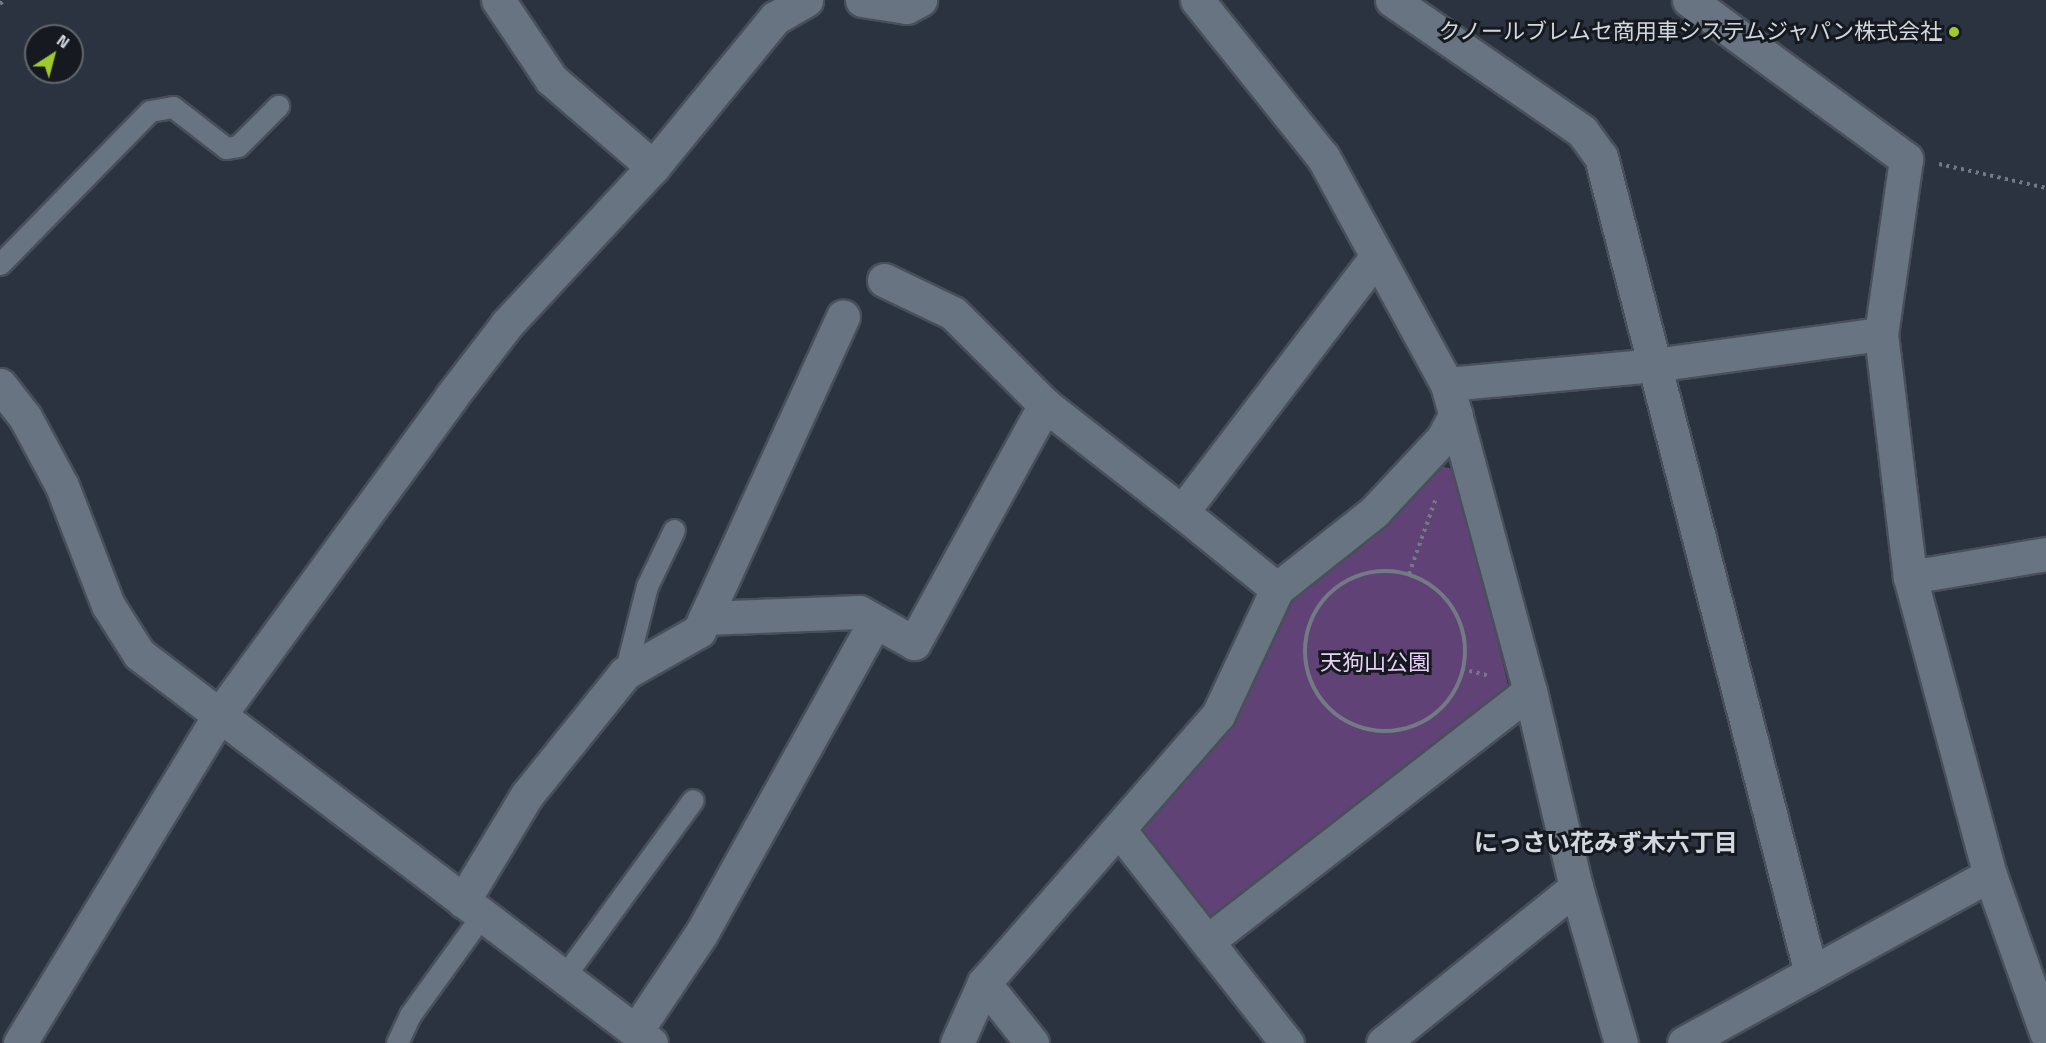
<!DOCTYPE html>
<html>
<head>
<meta charset="utf-8">
<style>
  body { margin:0 }
  #map { position:relative; width:2046px; height:1043px; overflow:hidden; background:#2a333f; font-family:"Titillium Web","Noto Sans JP",sans-serif }
  div>[style] { position:absolute }
  .green>* { inset:0; background:#614276 }
  .path>* { height:4px; margin-top:-2px; transform-origin:0; background:repeating-linear-gradient(90deg,#727a84 0 3px,transparent 0 7.5px) }
  .path>.ring { margin:-2px; padding:0; box-sizing:content-box; background:none; border:4px solid #727a84; border-radius:50% }
  .roads { filter:drop-shadow(2px 0 #484f5a) drop-shadow(-2px 0 #484f5a) drop-shadow(0 2px #484f5a) drop-shadow(0 -2px #484f5a) }
  .lane>* { height:21px; margin:-10.5px; padding:0 10.5px; transform-origin:10.5px; border-radius:10.5px; background:#697482 }
  .street>* { height:33px; margin:-16.5px; padding:0 16.5px; transform-origin:16.5px; border-radius:16.5px; background:#697482 }
  .dots>* { width:16px; height:16px; translate:-50% -50%; box-sizing:border-box; border:3px solid #161a20; border-radius:50% }
  span { translate:-50% -50%; white-space:nowrap; text-align:center; line-height:1.15; -webkit-text-stroke:6px #161a20; paint-order:stroke }
  .poi-label { font-size:22px; color:#d2d8e0 }
  .right { translate:-100% -50%; text-align:right }
  .park-label { font-size:22px; color:#e6d0f6 }
  .neighbourhood-label { font-size:24px; color:#d2d8e0; font-weight:700 }
  .north { position:absolute; left:24px; top:24px; width:60px; height:60px; box-sizing:border-box; background:#161a20; border:2px solid #61666d; border-radius:50%; rotate:36deg; font-size:16px; font-weight:700; line-height:24px; text-align:center; color:#d2d8e0 }
  .north::after { content:''; display:block; margin:auto; width:21px; height:27px; background:#a0ca2c; clip-path:polygon(50% 0,100% 100%,50% 72%,0 100%) }
</style>
</head>
<body>
<div id="map">
  <div class="green">
    <i style="clip-path:polygon(1439px 466px,1458px 470px,1508px 685px,1219px 918px,1203px 915px,1141px 836px,1141px 824px,1225px 730px,1286px 609px,1303px 589px,1368px 541px)"></i>
  </div>
  <div class="path">
    <i style="left:0;top:4px;width:6px;rotate:-45deg"></i>
    <i style="left:1939px;top:164px;width:110px;rotate:12.6deg"></i>
    <i class="ring" style="left:1305px;top:571px;width:156px;height:156px"></i>
    <i style="left:1409px;top:574px;width:81px;rotate:-70.4deg"></i>
    <i style="left:1462px;top:669px;width:29px;rotate:14deg"></i>
  </div>
  <div class="roads">
    <div class="lane">
      <i style="left:0;top:264px;width:214px;rotate:-45.6deg"></i>
      <i style="left:150px;top:111px;width:23px;rotate:-10deg"></i>
      <i style="left:173px;top:107px;width:67px;rotate:37.7deg"></i>
      <i style="left:226px;top:148px;width:12px;rotate:-9deg"></i>
      <i style="left:238px;top:146px;width:57px;rotate:-45deg"></i>
      <i style="left:625px;top:673px;width:90px;rotate:-75.8deg"></i>
      <i style="left:647px;top:586px;width:62px;rotate:-64.3deg"></i>
      <i style="left:563px;top:978px;width:220px;rotate:-53.9deg"></i>
      <i style="left:397px;top:1043px;width:31px;rotate:-65deg"></i>
      <i style="left:410px;top:1015px;width:123px;rotate:-54.2deg"></i>
    </div>
    <div class="street">
      <i style="left:498px;top:0;width:95px;rotate:56.1deg"></i>
      <i style="left:551px;top:79px;width:135px;rotate:40.8deg"></i>
      <i style="left:862px;top:0;width:45px;rotate:9deg"></i>
      <i style="left:906px;top:7px;width:16px;rotate:-27deg"></i>
      <i style="left:1197px;top:0;width:201px;rotate:51.3deg"></i>
      <i style="left:1323px;top:157px;width:259px;rotate:61.4deg"></i>
      <i style="left:1447px;top:384px;width:318px;rotate:74.9deg"></i>
      <i style="left:1530px;top:691px;width:201px;rotate:76.8deg"></i>
      <i style="left:1576px;top:887px;width:162px;rotate:73.9deg"></i>
      <i style="left:1392px;top:0;width:231px;rotate:34.6deg"></i>
      <i style="left:1582px;top:131px;width:32px;rotate:54deg"></i>
      <i style="left:1601px;top:157px;width:838px;rotate:75.57deg"></i>
      <i style="left:1689px;top:0;width:269px;rotate:36.2deg"></i>
      <i style="left:1906px;top:159px;width:177px;rotate:98.1deg"></i>
      <i style="left:1881px;top:334px;width:245px;rotate:83.2deg"></i>
      <i style="left:1910px;top:577px;width:309px;rotate:75deg"></i>
      <i style="left:1990px;top:875px;width:167px;rotate:70.4deg"></i>
      <i style="left:884px;top:280px;width:76px;rotate:25.6deg"></i>
      <i style="left:953px;top:313px;width:130px;rotate:45deg"></i>
      <i style="left:1045px;top:405px;width:174px;rotate:38deg"></i>
      <i style="left:1447px;top:384px;width:208px;rotate:-5.2deg"></i>
      <i style="left:1654px;top:365px;width:229px;rotate:-7.8deg"></i>
      <i style="left:0;top:385px;width:41px;rotate:52deg"></i>
      <i style="left:25px;top:417px;width:78px;rotate:61.8deg"></i>
      <i style="left:62px;top:486px;width:128px;rotate:68.9deg"></i>
      <i style="left:108px;top:605px;width:58px;rotate:57.7deg"></i>
      <i style="left:139px;top:654px;width:643px;rotate:37.23deg"></i>
      <i style="left:1910px;top:577px;width:138px;rotate:-9.6deg"></i>
      <i style="left:1277px;top:589px;width:122px;rotate:-141deg"></i>
      <i style="left:1182px;top:512px;width:318px;rotate:-52.7deg"></i>
      <i style="left:705px;top:618px;width:154px;rotate:-2.2deg"></i>
      <i style="left:859px;top:612px;width:63px;rotate:29.4deg"></i>
      <i style="left:914px;top:643px;width:272px;rotate:-61.2deg"></i>
      <i style="left:1120px;top:831px;width:270px;rotate:51.8deg"></i>
      <i style="left:463px;top:901px;width:124px;rotate:-58.9deg"></i>
      <i style="left:527px;top:795px;width:156px;rotate:-51.2deg"></i>
      <i style="left:625px;top:673px;width:85px;rotate:-29.6deg"></i>
      <i style="left:699px;top:631px;width:346px;rotate:-65.4deg"></i>
      <i style="left:1209px;top:940px;width:406px;rotate:-37.8deg"></i>
      <i style="left:984px;top:983px;width:77px;rotate:51.3deg"></i>
      <i style="left:636px;top:1031px;width:117px;rotate:-56.2deg"></i>
      <i style="left:701px;top:934px;width:358px;rotate:-60.9deg"></i>
      <i style="left:20px;top:1043px;width:381px;rotate:-58.7deg"></i>
      <i style="left:218px;top:717px;width:396px;rotate:-53.9deg"></i>
      <i style="left:451px;top:397px;width:92px;rotate:-52.5deg"></i>
      <i style="left:507px;top:324px;width:214px;rotate:-47.1deg"></i>
      <i style="left:653px;top:167px;width:193px;rotate:-50.7deg"></i>
      <i style="left:775px;top:18px;width:36px;rotate:-30deg"></i>
      <i style="left:957px;top:1043px;width:66px;rotate:-65.8deg"></i>
      <i style="left:984px;top:983px;width:356px;rotate:-48.9deg"></i>
      <i style="left:1218px;top:715px;width:139px;rotate:-64.9deg"></i>
      <i style="left:1277px;top:589px;width:124px;rotate:-38.4deg"></i>
      <i style="left:1374px;top:512px;width:101px;rotate:-47deg"></i>
      <i style="left:1443px;top:438px;width:27px;rotate:-62deg"></i>
      <i style="left:1383px;top:1043px;width:248px;rotate:-38.9deg"></i>
      <i style="left:1684px;top:1043px;width:349px;rotate:-28.8deg"></i>
    </div>
  </div>
  <div class="dots">
    <i style="left:1954px;top:32px;background:#a0ca2c"></i>
  </div>
  <div class="poi-label">
    <span class="right" style="left:1942px;top:32px">クノールブレムセ商用車システムジャパン株式会社</span>
  </div>
  <div class="park-label">
    <span style="left:1375px;top:663px">天狗山公園</span>
  </div>
  <div class="neighbourhood-label">
    <span style="left:1606px;top:843px">にっさい花みず木六丁目</span>
  </div>
  <div class="north">N</div>
</div>
</body>
</html>
